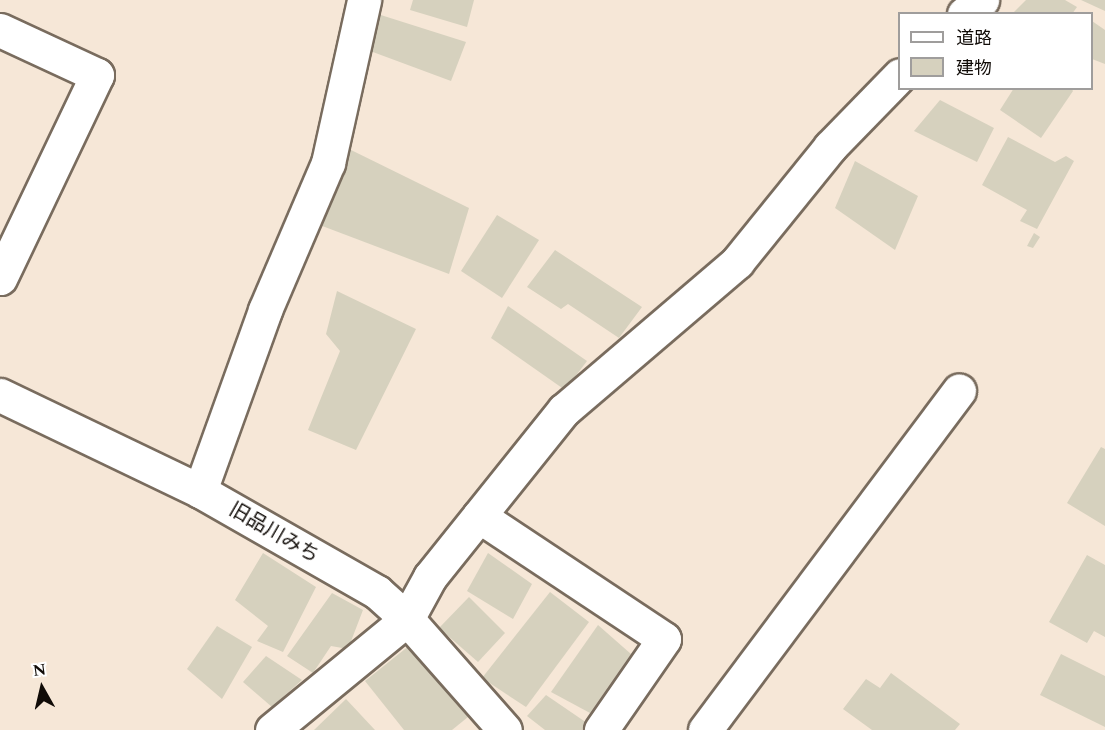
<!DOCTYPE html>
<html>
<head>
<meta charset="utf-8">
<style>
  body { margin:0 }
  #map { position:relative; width:1105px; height:730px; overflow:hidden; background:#f6e7d7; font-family:Spectral,"Noto Sans JP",serif }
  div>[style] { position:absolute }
  .building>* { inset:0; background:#d6d1be }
  .roads { filter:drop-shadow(2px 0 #796c5e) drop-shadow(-2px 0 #796c5e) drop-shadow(0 2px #796c5e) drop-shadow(0 -2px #796c5e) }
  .minor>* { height:33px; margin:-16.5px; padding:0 16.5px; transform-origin:16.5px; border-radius:16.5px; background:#fff }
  span { translate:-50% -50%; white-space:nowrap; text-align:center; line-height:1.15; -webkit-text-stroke:5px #fff; paint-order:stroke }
  .street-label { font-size:20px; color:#100b07 }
  .legend { position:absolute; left:898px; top:12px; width:195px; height:78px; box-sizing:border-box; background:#fff; border:2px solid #9f9d9c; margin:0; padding:8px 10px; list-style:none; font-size:18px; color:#100b07 }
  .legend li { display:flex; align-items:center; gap:12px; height:30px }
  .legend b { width:30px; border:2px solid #9f9d9c }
  .north { position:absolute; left:12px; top:658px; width:60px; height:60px; -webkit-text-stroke:4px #fff; paint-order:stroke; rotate:352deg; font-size:16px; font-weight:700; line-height:24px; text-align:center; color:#100b07 }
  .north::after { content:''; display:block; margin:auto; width:21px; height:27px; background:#100b07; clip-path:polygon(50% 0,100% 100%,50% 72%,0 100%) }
</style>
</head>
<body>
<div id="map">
  <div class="building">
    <i style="clip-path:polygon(413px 0,474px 0,467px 27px,410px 10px)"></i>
    <i style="clip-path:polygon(1026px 0,1065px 0,1077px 7px,1072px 14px,1012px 14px)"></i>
    <i style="clip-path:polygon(1081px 0,1105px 0,1105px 11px)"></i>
    <i style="clip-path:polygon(365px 10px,466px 42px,451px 81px,354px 45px)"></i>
    <i style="clip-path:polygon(1092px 21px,1105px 30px,1105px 64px,1092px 59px)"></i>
    <i style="clip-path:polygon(1014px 88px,1071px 88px,1073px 91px,1041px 138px,1000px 110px)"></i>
    <i style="clip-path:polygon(940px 100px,994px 128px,977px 162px,914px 131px)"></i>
    <i style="clip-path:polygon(1008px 137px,1055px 162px,1066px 156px,1074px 161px,1037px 229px,1020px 221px,1027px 210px,982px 185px)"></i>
    <i style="clip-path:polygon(349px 149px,469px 208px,449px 274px,317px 224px)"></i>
    <i style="clip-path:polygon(855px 161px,918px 196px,895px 250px,835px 208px)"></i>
    <i style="clip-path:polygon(497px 215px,539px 240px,502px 298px,461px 271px)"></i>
    <i style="clip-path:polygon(1034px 233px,1040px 237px,1033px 248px,1027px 246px)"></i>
    <i style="clip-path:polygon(555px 250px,642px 307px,619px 338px,568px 304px,561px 309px,527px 287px)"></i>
    <i style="clip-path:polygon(337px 291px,416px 329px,356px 450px,308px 430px,340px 351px,326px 334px)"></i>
    <i style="clip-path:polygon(508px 306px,587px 361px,565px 390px,491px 338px)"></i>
    <i style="clip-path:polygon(1101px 447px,1105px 449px,1105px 526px,1067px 503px)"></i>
    <i style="clip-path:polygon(263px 553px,316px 587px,283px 652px,257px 641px,268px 626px,235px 600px)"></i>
    <i style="clip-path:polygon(488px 553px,532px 584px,513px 619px,467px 591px)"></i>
    <i style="clip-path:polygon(1087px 555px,1105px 565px,1105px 637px,1094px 631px,1087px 643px,1049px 622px)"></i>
    <i style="clip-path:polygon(550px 592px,589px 622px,526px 707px,482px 678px)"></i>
    <i style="clip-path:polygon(332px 593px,363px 610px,348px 649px,331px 646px,313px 673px,287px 656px)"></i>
    <i style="clip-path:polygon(469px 597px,505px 633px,478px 662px,439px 628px)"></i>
    <i style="clip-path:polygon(598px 625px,631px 654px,590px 713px,551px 692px)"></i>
    <i style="clip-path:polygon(217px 626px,252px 647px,222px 699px,187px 669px)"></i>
    <i style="clip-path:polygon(410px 645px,468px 717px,452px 730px,404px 730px,365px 681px)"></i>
    <i style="clip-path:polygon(1061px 654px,1105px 676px,1105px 727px,1040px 695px)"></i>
    <i style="clip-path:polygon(266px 656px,302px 680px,272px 707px,243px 682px)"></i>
    <i style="clip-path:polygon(891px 673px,960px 724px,955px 730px,872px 730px,843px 709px,866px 679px,880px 688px)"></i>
    <i style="clip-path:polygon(546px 695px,587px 723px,582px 730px,545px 730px,527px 716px)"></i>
    <i style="clip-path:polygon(346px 699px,375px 730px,314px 730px)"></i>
  </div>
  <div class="roads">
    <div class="minor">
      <i style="left:964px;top:14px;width:23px;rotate:-38deg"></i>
      <i style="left:0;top:30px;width:107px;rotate:24.9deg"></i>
      <i style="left:97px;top:75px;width:225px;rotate:115.5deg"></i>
      <i style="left:0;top:395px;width:222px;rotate:25.6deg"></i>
      <i style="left:200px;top:491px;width:204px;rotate:29.7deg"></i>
      <i style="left:377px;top:592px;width:40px;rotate:42deg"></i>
      <i style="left:407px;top:619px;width:148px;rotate:48.6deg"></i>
      <i style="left:200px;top:491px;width:192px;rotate:-70.2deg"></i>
      <i style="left:265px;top:310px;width:160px;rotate:-66.8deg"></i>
      <i style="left:328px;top:163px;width:167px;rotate:-77.5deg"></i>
      <i style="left:479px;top:516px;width:222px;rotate:33.6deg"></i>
      <i style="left:664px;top:639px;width:111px;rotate:124.7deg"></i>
      <i style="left:272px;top:730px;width:175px;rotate:-39.4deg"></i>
      <i style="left:407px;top:619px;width:48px;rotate:-61.3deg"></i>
      <i style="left:430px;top:577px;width:214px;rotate:-51.3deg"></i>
      <i style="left:564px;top:410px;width:228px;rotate:-40.5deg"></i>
      <i style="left:737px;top:262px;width:148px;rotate:-51deg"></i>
      <i style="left:830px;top:147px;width:100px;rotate:-45.8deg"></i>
      <i style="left:705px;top:730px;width:424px;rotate:-53.2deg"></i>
    </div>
  </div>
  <div class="street-label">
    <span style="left:274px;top:533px;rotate:30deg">旧品川みち</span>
  </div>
  <ul class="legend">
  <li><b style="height:8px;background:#fff"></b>道路</li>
  <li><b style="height:16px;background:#d6d1be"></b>建物</li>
  </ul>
  <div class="north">N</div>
</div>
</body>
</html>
